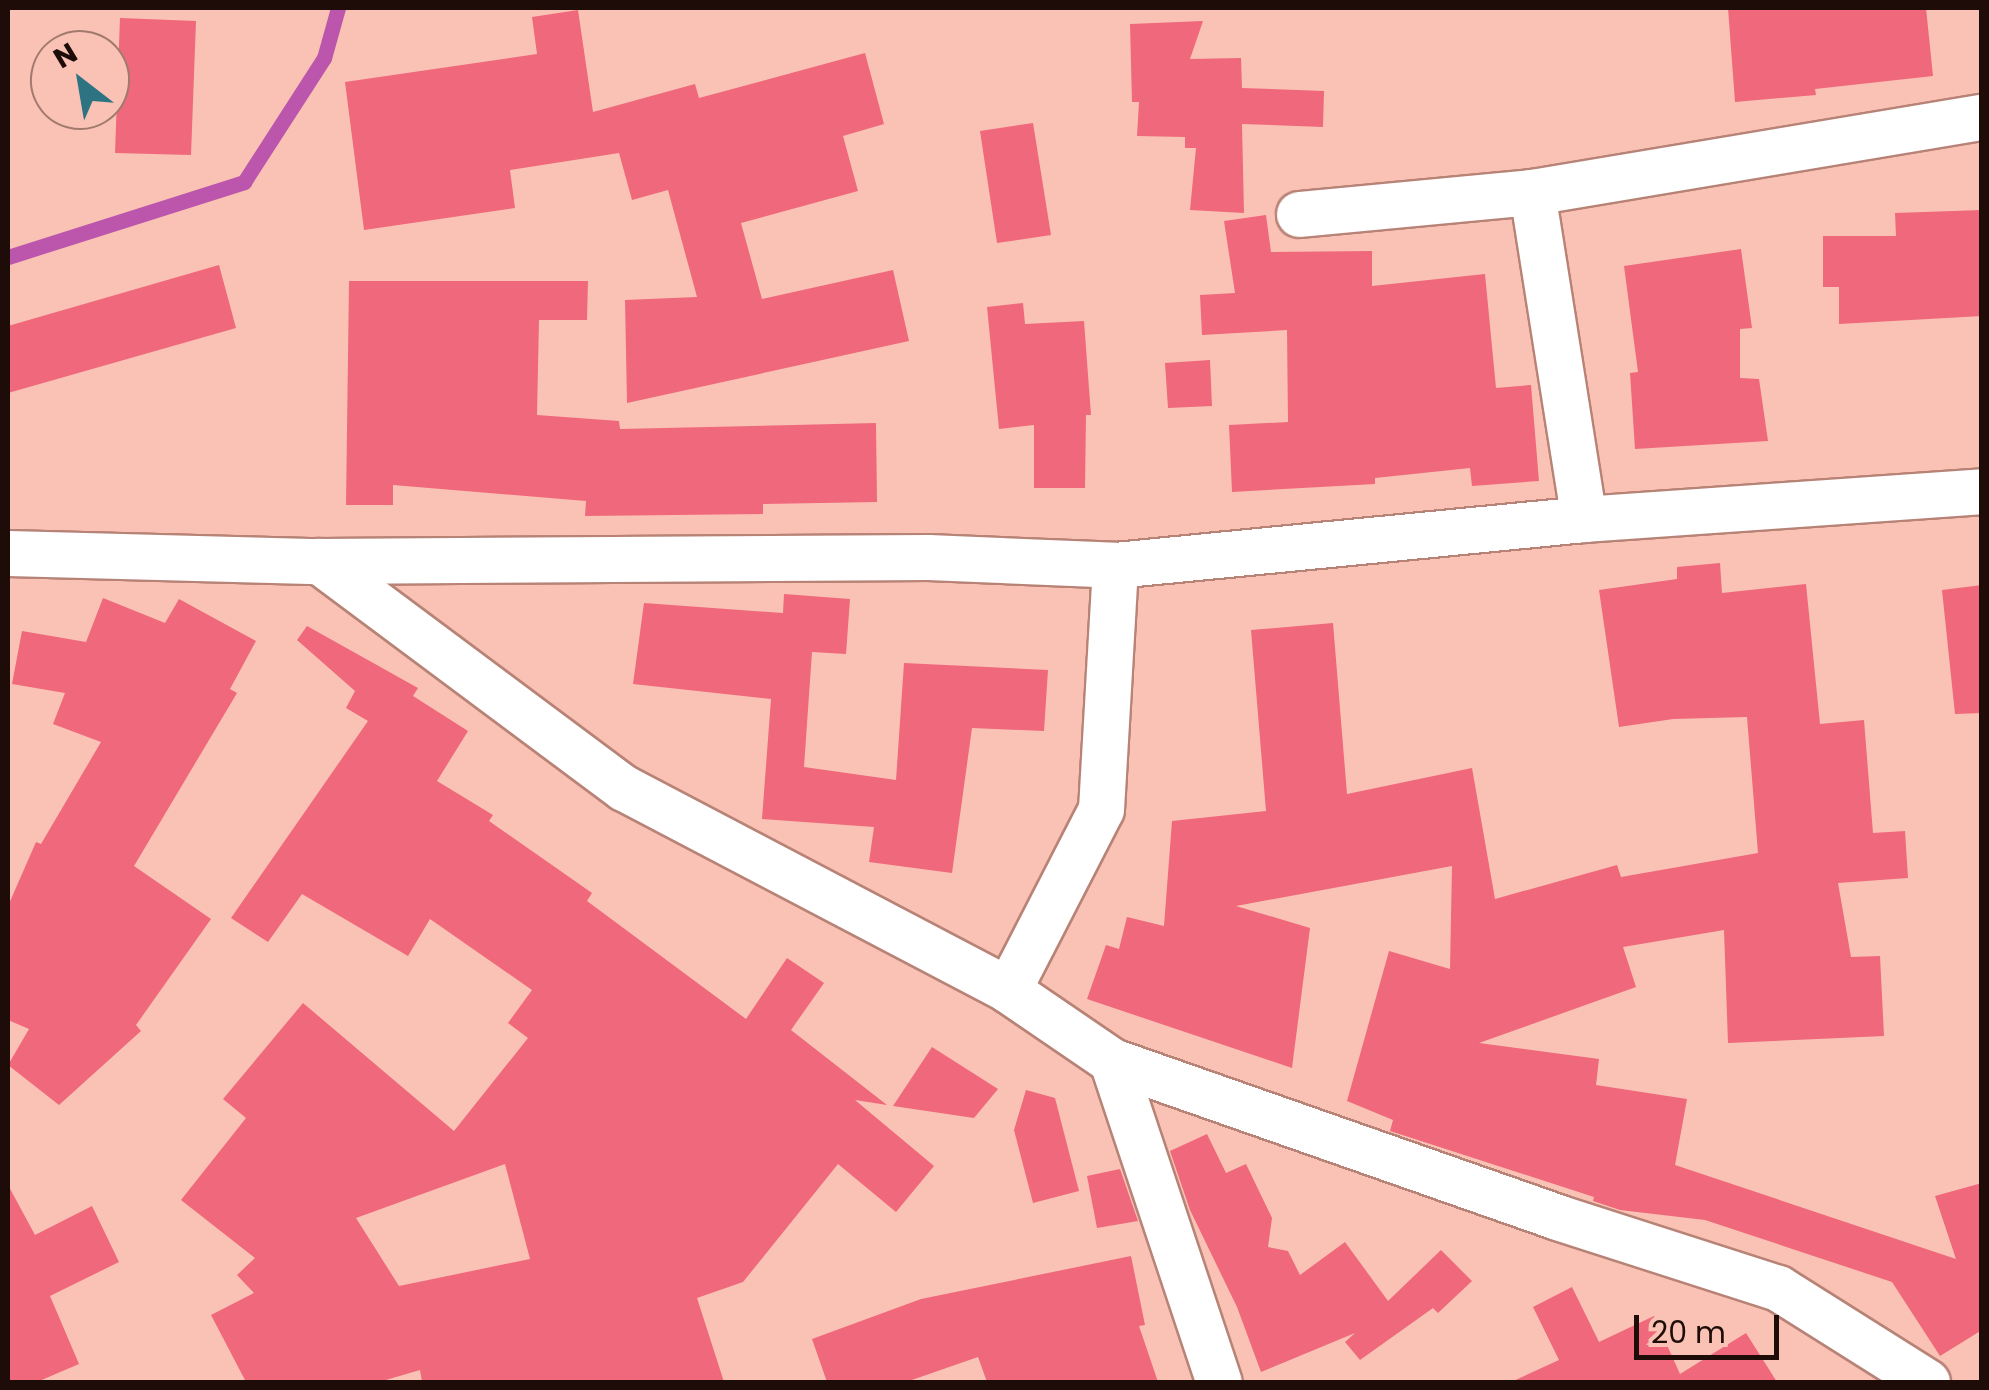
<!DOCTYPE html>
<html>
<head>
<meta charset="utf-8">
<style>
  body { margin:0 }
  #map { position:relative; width:1989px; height:1390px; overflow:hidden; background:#fac2b4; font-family:Poppins,sans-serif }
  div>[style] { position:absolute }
  .stream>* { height:15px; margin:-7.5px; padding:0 7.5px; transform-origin:7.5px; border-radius:7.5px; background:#bb56ac }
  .building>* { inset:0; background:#ef687c }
  .roads { filter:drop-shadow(2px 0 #b88377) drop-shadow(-2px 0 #b88377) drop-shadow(0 2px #b88377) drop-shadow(0 -2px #b88377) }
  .minor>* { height:45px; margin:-22.5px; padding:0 22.5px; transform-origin:22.5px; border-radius:22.5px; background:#fff }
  span { translate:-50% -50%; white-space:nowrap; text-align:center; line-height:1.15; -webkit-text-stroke:8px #fac2b4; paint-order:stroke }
  .frame { position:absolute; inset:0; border:10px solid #1e0c08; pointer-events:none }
  .north { position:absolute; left:30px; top:30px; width:100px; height:100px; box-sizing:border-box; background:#fac2b4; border:2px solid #a2796f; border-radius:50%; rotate:329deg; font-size:28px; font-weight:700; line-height:40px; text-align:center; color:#1e0c08 }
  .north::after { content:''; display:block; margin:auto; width:35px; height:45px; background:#2e7382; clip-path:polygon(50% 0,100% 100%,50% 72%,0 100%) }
  .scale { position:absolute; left:1634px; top:1315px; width:145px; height:45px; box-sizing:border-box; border:5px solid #1e0c08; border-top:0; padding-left:12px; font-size:30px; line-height:35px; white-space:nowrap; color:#1e0c08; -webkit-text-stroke:8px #fac2b4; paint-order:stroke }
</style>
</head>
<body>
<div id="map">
  <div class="stream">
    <i style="left:8px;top:257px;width:248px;rotate:-17.6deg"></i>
    <i style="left:244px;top:182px;width:148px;rotate:-57.2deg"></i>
    <i style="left:324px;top:58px;width:52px;rotate:-74.4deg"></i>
  </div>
  <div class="building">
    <i style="clip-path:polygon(1728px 8px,1926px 8px,1933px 76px,1815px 89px,1816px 95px,1735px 102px)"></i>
    <i style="clip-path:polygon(578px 10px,593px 112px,695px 84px,699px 98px,865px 53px,884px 124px,843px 136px,858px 191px,741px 223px,762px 299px,893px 270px,909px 341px,627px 403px,625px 300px,697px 297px,668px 190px,632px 200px,619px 153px,510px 170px,515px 208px,364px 230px,345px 82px,537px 54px,532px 17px)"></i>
    <i style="clip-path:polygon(120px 18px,196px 21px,191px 155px,115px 153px)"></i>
    <i style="clip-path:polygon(1203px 21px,1190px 59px,1241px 58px,1242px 88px,1324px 91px,1323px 127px,1242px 124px,1244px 213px,1190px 210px,1196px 148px,1185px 148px,1185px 137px,1137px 136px,1139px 102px,1132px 102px,1130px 24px)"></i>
    <i style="clip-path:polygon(1033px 123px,1051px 235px,997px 243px,980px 131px)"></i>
    <i style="clip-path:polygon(1982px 210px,1982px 316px,1839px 324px,1839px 287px,1823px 287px,1823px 236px,1896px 236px,1895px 213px)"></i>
    <i style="clip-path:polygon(1266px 215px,1271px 252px,1372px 251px,1372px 286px,1485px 274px,1496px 388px,1531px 385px,1539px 481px,1472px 486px,1470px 468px,1375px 478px,1375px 484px,1232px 492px,1229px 425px,1288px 422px,1287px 330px,1202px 335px,1200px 295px,1235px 293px,1224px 221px)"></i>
    <i style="clip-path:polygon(1741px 249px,1752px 328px,1740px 329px,1740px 378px,1759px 379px,1768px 441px,1635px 449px,1630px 373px,1638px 372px,1624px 266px)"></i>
    <i style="clip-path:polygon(219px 265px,236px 328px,8px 393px,8px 326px)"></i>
    <i style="clip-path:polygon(349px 281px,588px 281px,587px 320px,539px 320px,537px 415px,619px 421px,620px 429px,876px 423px,877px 502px,763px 504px,763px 514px,585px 516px,586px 501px,393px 485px,393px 505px,346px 505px)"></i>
    <i style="clip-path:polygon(1023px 303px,1025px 324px,1084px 321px,1091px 415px,1086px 415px,1085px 488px,1034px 488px,1034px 425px,999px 429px,987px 307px)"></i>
    <i style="clip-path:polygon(1210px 360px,1212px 406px,1168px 408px,1165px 363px)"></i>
    <i style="clip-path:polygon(1720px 563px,1722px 593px,1806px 584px,1820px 724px,1864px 720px,1873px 833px,1905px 831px,1908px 878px,1838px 883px,1851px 957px,1880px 956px,1884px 1036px,1728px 1043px,1724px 930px,1623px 947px,1636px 987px,1479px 1043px,1599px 1059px,1596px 1085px,1687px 1099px,1675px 1165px,1956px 1259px,1935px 1196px,1982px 1183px,1982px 1330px,1940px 1356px,1892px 1282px,1705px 1220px,1620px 1210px,1593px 1201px,1594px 1197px,1390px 1131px,1393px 1120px,1347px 1101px,1389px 951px,1450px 969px,1452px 866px,1236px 906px,1310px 928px,1292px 1068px,1087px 999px,1106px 945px,1119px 949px,1127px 917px,1164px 926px,1172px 821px,1266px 811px,1251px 630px,1333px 623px,1347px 794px,1472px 768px,1495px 899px,1617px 865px,1621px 877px,1758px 853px,1747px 717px,1673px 719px,1619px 727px,1599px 590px,1677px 579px,1677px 567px)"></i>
    <i style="clip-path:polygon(1982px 585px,1982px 713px,1955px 714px,1942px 590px)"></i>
    <i style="clip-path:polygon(784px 594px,850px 599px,846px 654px,812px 652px,804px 767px,896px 780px,904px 663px,1048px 670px,1044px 731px,972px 728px,952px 873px,869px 862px,874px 827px,762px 819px,771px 699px,633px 684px,644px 603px,783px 613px)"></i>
    <i style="clip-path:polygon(103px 598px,165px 623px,179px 599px,256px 641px,230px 689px,237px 693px,134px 866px,211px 919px,136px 1025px,141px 1031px,59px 1105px,8px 1065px,29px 1029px,8px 1020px,8px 906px,36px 842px,41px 844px,101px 742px,53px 724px,65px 693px,12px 684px,22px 631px,86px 642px)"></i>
    <i style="clip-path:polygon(evenodd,307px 626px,418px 688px,413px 696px,468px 731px,437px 781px,493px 815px,489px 821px,592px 893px,587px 901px,746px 1019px,787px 958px,824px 983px,791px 1030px,887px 1105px,855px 1100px,934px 1166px,896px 1212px,838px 1164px,743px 1282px,697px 1298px,724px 1382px,422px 1382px,420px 1370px,379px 1382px,246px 1382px,211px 1315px,254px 1293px,237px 1275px,255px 1258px,181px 1200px,246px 1118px,223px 1099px,303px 1003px,454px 1131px,528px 1038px,508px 1023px,532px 990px,430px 919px,408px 956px,302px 894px,268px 942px,231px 918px,368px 721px,346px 708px,355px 691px,297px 640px,307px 626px,505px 1164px,530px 1259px,399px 1286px,356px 1218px,505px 1164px)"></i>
    <i style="clip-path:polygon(932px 1047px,998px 1089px,974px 1118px,893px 1106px)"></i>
    <i style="clip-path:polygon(1026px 1090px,1055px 1098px,1079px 1191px,1033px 1203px,1014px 1130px)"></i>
    <i style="clip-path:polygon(1207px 1134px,1226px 1173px,1246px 1164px,1272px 1218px,1268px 1247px,1288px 1251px,1300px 1275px,1345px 1242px,1388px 1301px,1441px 1250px,1472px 1281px,1438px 1313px,1433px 1308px,1360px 1360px,1345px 1342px,1355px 1333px,1261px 1372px,1237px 1307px,1190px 1210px,1170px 1151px)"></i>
    <i style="clip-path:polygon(1120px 1169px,1138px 1221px,1097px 1228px,1087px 1176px)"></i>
    <i style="clip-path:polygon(8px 1185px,35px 1235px,92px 1206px,119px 1262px,50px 1296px,79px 1364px,37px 1382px,8px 1382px)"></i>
    <i style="clip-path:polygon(1131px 1256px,1145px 1325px,1139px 1326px,1158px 1382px,987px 1382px,978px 1357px,906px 1382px,827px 1382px,812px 1339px,921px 1299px)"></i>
    <i style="clip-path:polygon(1572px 1287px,1599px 1342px,1654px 1316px,1680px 1374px,1746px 1333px,1777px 1382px,1511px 1382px,1559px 1360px,1533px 1307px)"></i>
  </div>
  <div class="roads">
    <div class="minor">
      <i style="left:1532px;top:192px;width:331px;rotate:81deg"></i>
      <i style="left:1299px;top:214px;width:234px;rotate:-5.4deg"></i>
      <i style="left:1532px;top:192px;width:456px;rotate:-9.5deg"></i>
      <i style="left:8px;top:553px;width:311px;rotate:1.5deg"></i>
      <i style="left:319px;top:561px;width:609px;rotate:-0.38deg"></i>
      <i style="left:928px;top:557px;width:187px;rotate:2.4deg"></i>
      <i style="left:1115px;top:565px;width:471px;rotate:-5.6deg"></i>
      <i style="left:1584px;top:519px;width:399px;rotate:-4deg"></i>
      <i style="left:319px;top:561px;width:380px;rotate:36.7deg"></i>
      <i style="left:624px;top:788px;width:434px;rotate:27.7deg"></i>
      <i style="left:1008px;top:990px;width:126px;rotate:34.3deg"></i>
      <i style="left:1112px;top:1061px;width:472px;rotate:19.3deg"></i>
      <i style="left:1557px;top:1217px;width:232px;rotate:17.8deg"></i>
      <i style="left:1778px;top:1288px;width:176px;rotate:32.2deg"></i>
      <i style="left:1008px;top:990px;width:203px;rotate:-62.8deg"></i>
      <i style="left:1101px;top:809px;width:244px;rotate:-86.7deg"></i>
      <i style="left:1112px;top:1061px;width:338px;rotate:71.6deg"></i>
    </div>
  </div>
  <div class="frame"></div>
  <div class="north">N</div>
  <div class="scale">20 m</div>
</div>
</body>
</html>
